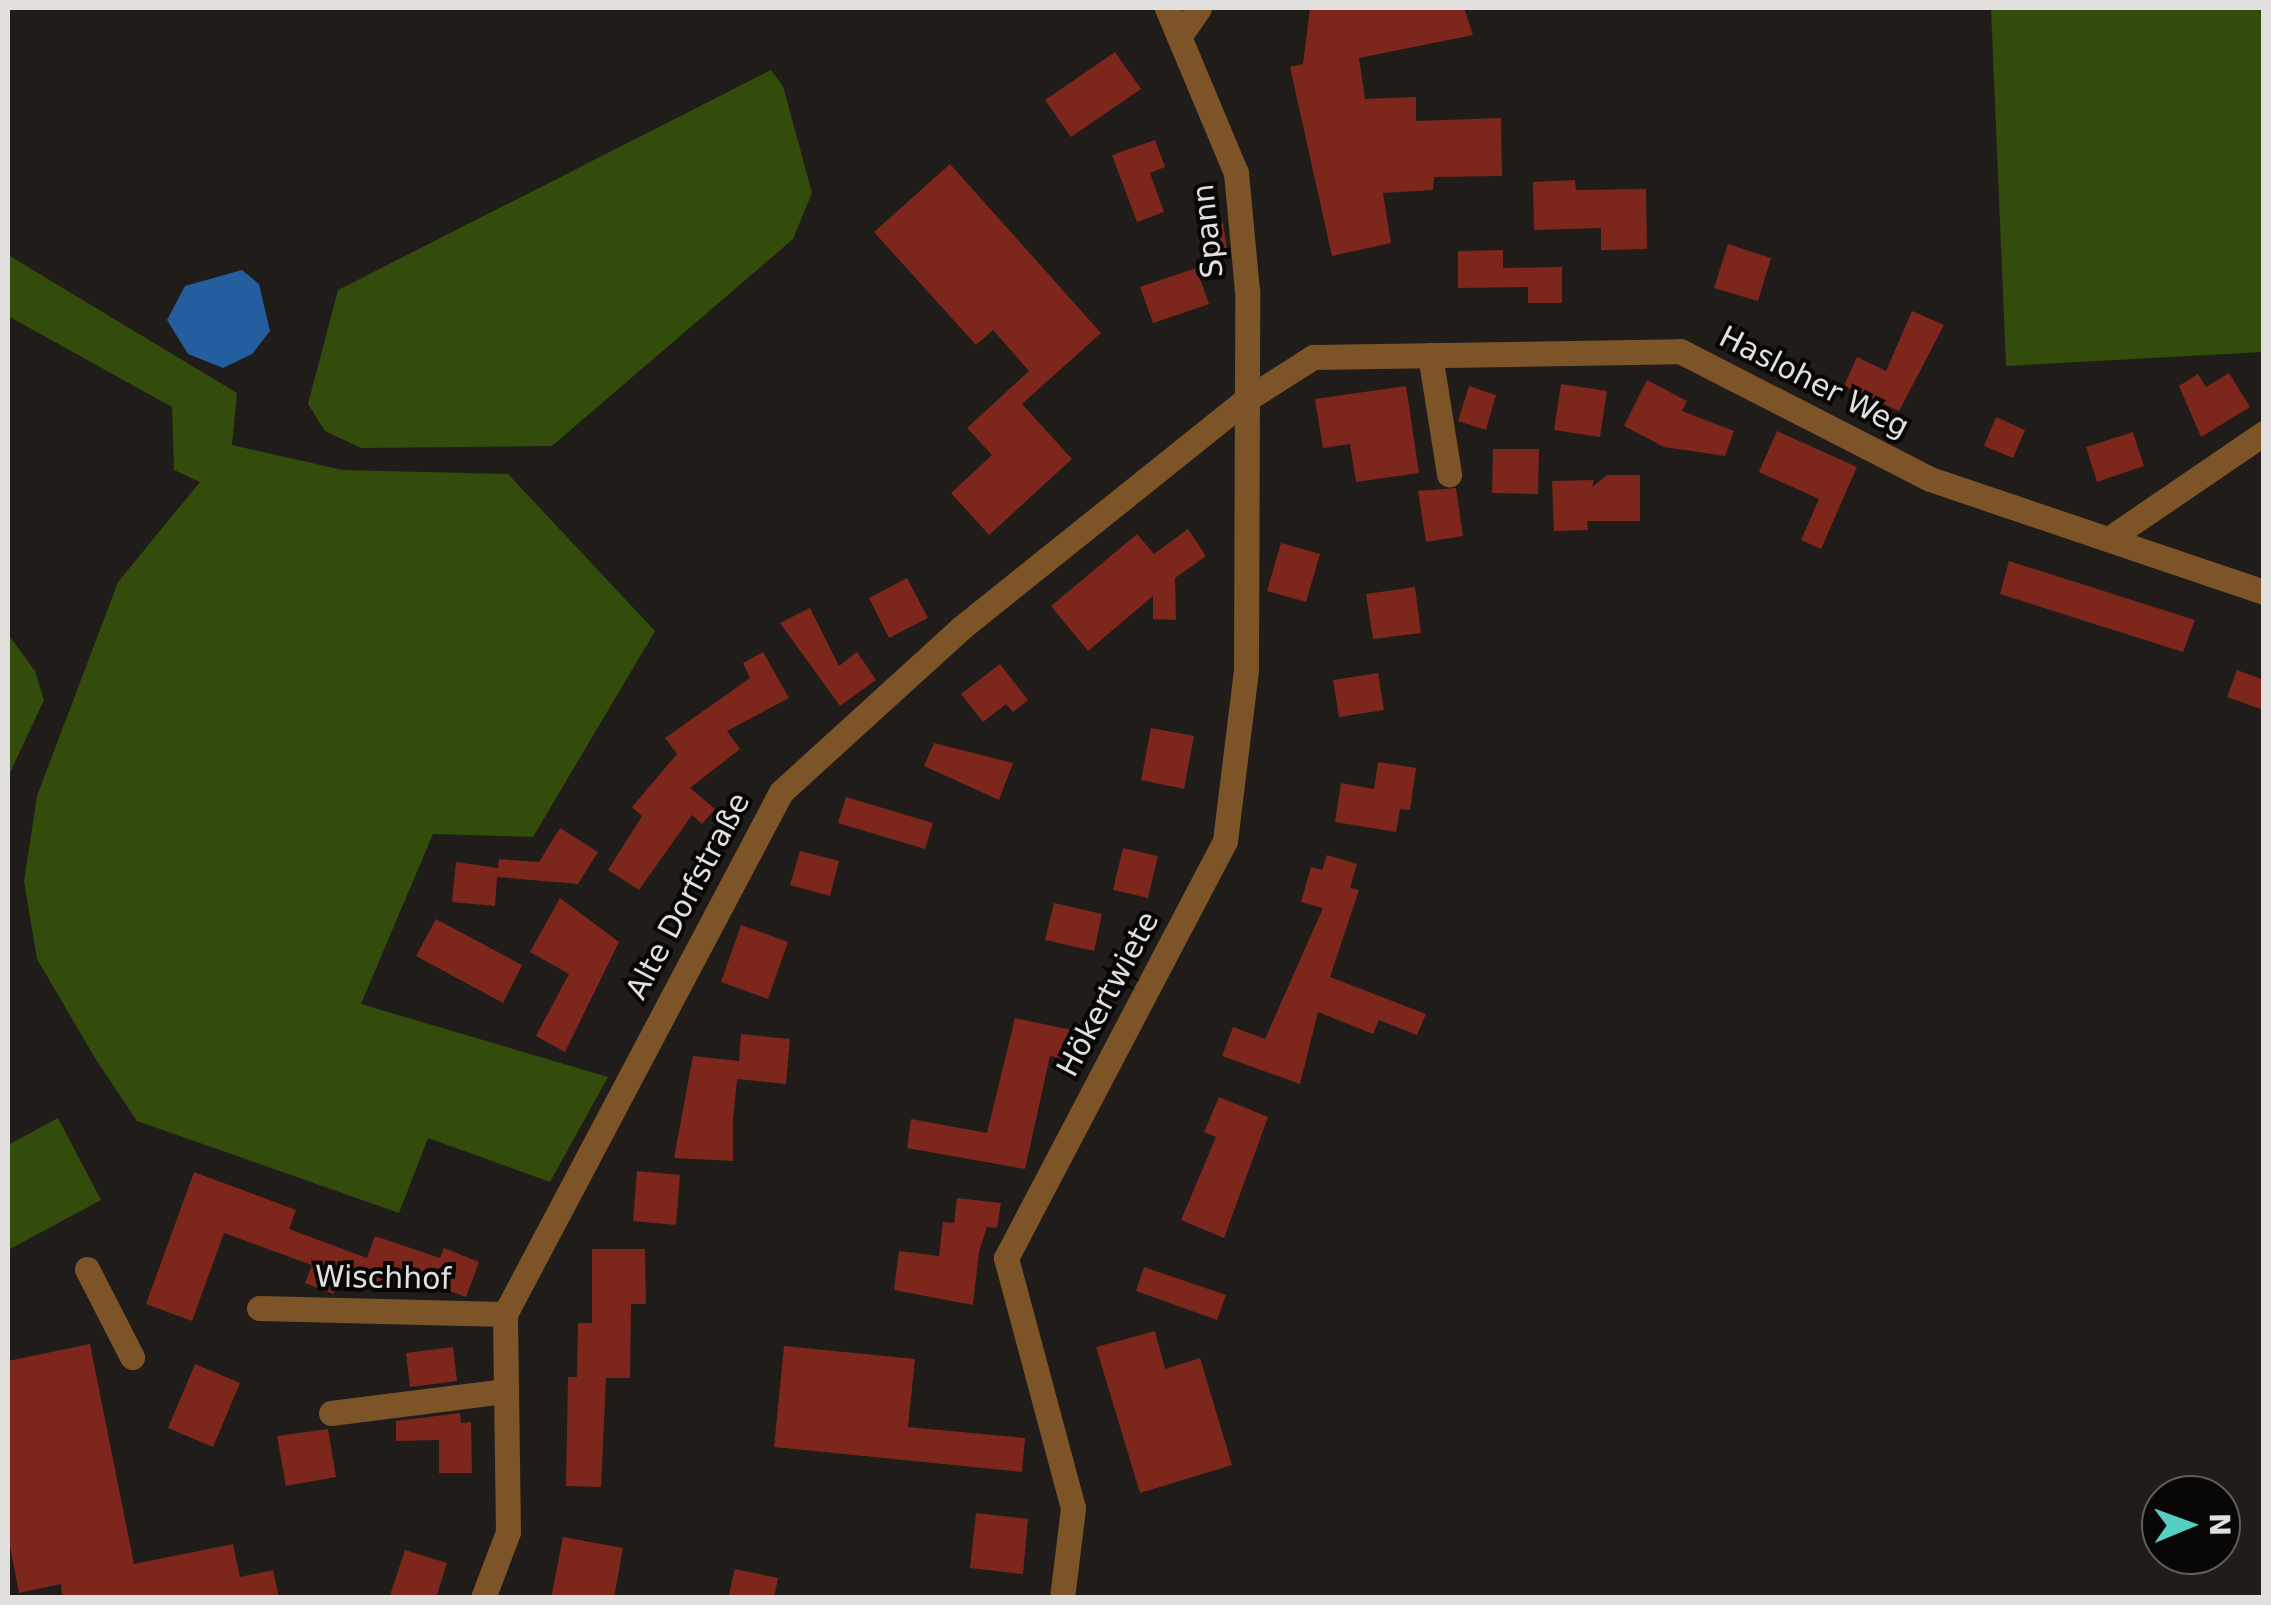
<!DOCTYPE html>
<html>
<head>
<meta charset="utf-8">
<style>
  body { margin:0 }
  #map { position:relative; width:2271px; height:1605px; overflow:hidden; background:#1f1c19; font-family:"DejaVu Sans",sans-serif }
  div>[style] { position:absolute }
  .green>* { inset:0; background:#334b0b }
  .water>* { inset:0; background:#255e9f }
  .building>* { inset:0; background:#7c261c }
  .minor>* { height:25px; margin:-12.5px; padding:0 12.5px; transform-origin:12.5px; border-radius:12.5px; background:#7d5428 }
  span { translate:-50% -50%; white-space:nowrap; text-align:center; line-height:1.15; -webkit-text-stroke:8px #080706; paint-order:stroke }
  .street-label { font-size:30px; color:#e2e0de }
  .frame { position:absolute; inset:0; border:10px solid #e2e0de; pointer-events:none }
  .north { position:absolute; left:2141px; top:1475px; width:100px; height:100px; box-sizing:border-box; background:#080706; border:2px solid #5f5e5c; border-radius:50%; rotate:89deg; font-size:28px; font-weight:700; line-height:40px; text-align:center; color:#e2e0de }
  .north::after { content:''; display:block; margin:auto; width:35px; height:45px; background:#56cec3; clip-path:polygon(50% 0,100% 100%,50% 72%,0 100%) }
</style>
</head>
<body>
<div id="map">
  <div class="green">
    <i style="clip-path:polygon(1991px 8px,2263px 8px,2263px 352px,2006px 366px)"></i>
    <i style="clip-path:polygon(771px 70px,783px 86px,812px 193px,793px 239px,552px 446px,361px 448px,325px 431px,308px 404px,338px 290px)"></i>
    <i style="clip-path:polygon(8px 255px,237px 393px,232px 445px,343px 470px,508px 474px,655px 631px,533px 837px,433px 834px,361px 1004px,608px 1077px,550px 1182px,428px 1138px,399px 1213px,137px 1121px,95px 1058px,37px 959px,24px 881px,37px 796px,118px 582px,200px 482px,174px 470px,172px 407px,8px 316px)"></i>
    <i style="clip-path:polygon(8px 634px,35px 671px,44px 700px,8px 777px)"></i>
    <i style="clip-path:polygon(58px 1118px,101px 1200px,8px 1250px,8px 1145px)"></i>
  </div>
  <div class="water">
    <i style="clip-path:polygon(242px 270px,259px 284px,270px 331px,252px 354px,223px 368px,188px 354px,167px 320px,185px 286px)"></i>
  </div>
  <div class="building">
    <i style="clip-path:polygon(1310px 8px,1464px 8px,1473px 35px,1359px 58px,1365px 99px,1416px 97px,1416px 121px,1501px 118px,1502px 176px,1434px 177px,1433px 190px,1383px 193px,1391px 243px,1332px 256px,1290px 67px,1303px 64px)"></i>
    <i style="clip-path:polygon(1115px 52px,1141px 89px,1071px 137px,1045px 100px)"></i>
    <i style="clip-path:polygon(1155px 140px,1165px 167px,1150px 173px,1164px 212px,1137px 222px,1112px 155px)"></i>
    <i style="clip-path:polygon(950px 164px,1101px 333px,1022px 404px,1072px 459px,989px 535px,951px 493px,992px 455px,967px 428px,1029px 371px,993px 330px,976px 345px,874px 232px)"></i>
    <i style="clip-path:polygon(1575px 180px,1576px 190px,1646px 189px,1647px 249px,1601px 250px,1601px 228px,1534px 230px,1533px 182px)"></i>
    <i style="clip-path:polygon(1223px 223px,1227px 248px,1206px 255px,1199px 231px)"></i>
    <i style="clip-path:polygon(1728px 244px,1771px 258px,1758px 301px,1714px 288px)"></i>
    <i style="clip-path:polygon(1503px 250px,1503px 268px,1562px 267px,1562px 303px,1528px 303px,1528px 287px,1458px 288px,1458px 251px)"></i>
    <i style="clip-path:polygon(1196px 268px,1209px 304px,1153px 323px,1140px 287px)"></i>
    <i style="clip-path:polygon(1912px 311px,1944px 325px,1899px 411px,1844px 386px,1857px 357px,1886px 371px)"></i>
    <i style="clip-path:polygon(2229px 373px,2250px 407px,2201px 437px,2179px 386px,2198px 374px,2206px 387px)"></i>
    <i style="clip-path:polygon(1647px 380px,1687px 401px,1682px 411px,1734px 431px,1725px 456px,1664px 447px,1624px 426px)"></i>
    <i style="clip-path:polygon(1561px 384px,1607px 391px,1600px 437px,1554px 430px)"></i>
    <i style="clip-path:polygon(1406px 386px,1419px 473px,1356px 482px,1350px 444px,1323px 448px,1315px 399px)"></i>
    <i style="clip-path:polygon(1469px 386px,1496px 395px,1486px 430px,1458px 421px)"></i>
    <i style="clip-path:polygon(1996px 417px,2025px 430px,2013px 458px,1984px 446px)"></i>
    <i style="clip-path:polygon(1777px 431px,1857px 467px,1821px 549px,1801px 540px,1819px 499px,1759px 472px)"></i>
    <i style="clip-path:polygon(2133px 432px,2144px 466px,2097px 482px,2086px 447px)"></i>
    <i style="clip-path:polygon(1493px 449px,1539px 449px,1538px 494px,1492px 493px)"></i>
    <i style="clip-path:polygon(1607px 475px,1640px 475px,1640px 521px,1587px 521px,1588px 530px,1554px 531px,1552px 481px,1594px 480px,1592px 487px)"></i>
    <i style="clip-path:polygon(1456px 488px,1463px 536px,1426px 542px,1418px 491px)"></i>
    <i style="clip-path:polygon(1188px 529px,1206px 556px,1175px 578px,1176px 620px,1153px 619px,1153px 596px,1088px 651px,1051px 606px,1137px 534px,1154px 554px)"></i>
    <i style="clip-path:polygon(1281px 543px,1320px 554px,1306px 602px,1267px 591px)"></i>
    <i style="clip-path:polygon(2009px 561px,2195px 620px,2183px 652px,2000px 594px)"></i>
    <i style="clip-path:polygon(907px 578px,928px 618px,889px 638px,869px 598px)"></i>
    <i style="clip-path:polygon(1415px 587px,1421px 633px,1373px 639px,1366px 594px)"></i>
    <i style="clip-path:polygon(810px 608px,839px 666px,857px 652px,876px 680px,840px 706px,780px 623px)"></i>
    <i style="clip-path:polygon(763px 652px,789px 698px,727px 731px,740px 749px,690px 788px,715px 809px,702px 824px,692px 815px,639px 890px,608px 870px,642px 816px,632px 807px,677px 754px,665px 738px,750px 678px,743px 663px)"></i>
    <i style="clip-path:polygon(1000px 664px,1028px 700px,1013px 712px,1006px 704px,983px 722px,961px 694px)"></i>
    <i style="clip-path:polygon(2237px 670px,2264px 680px,2264px 710px,2227px 697px)"></i>
    <i style="clip-path:polygon(1378px 673px,1384px 710px,1339px 717px,1333px 680px)"></i>
    <i style="clip-path:polygon(1151px 728px,1194px 736px,1184px 789px,1141px 780px)"></i>
    <i style="clip-path:polygon(934px 743px,1013px 763px,999px 800px,924px 766px)"></i>
    <i style="clip-path:polygon(1378px 762px,1416px 768px,1410px 810px,1400px 809px,1396px 832px,1335px 822px,1341px 783px,1374px 789px)"></i>
    <i style="clip-path:polygon(846px 797px,933px 823px,925px 849px,838px 823px)"></i>
    <i style="clip-path:polygon(560px 828px,598px 852px,578px 884px,497px 877px,495px 906px,452px 902px,456px 862px,498px 868px,499px 859px,539px 862px)"></i>
    <i style="clip-path:polygon(1123px 848px,1158px 856px,1148px 898px,1113px 890px)"></i>
    <i style="clip-path:polygon(800px 851px,839px 861px,830px 896px,790px 885px)"></i>
    <i style="clip-path:polygon(1327px 855px,1357px 864px,1350px 888px,1359px 890px,1330px 977px,1426px 1014px,1417px 1035px,1379px 1020px,1373px 1034px,1318px 1012px,1300px 1084px,1222px 1056px,1233px 1027px,1265px 1039px,1323px 908px,1301px 902px,1311px 867px,1322px 870px)"></i>
    <i style="clip-path:polygon(560px 898px,619px 942px,565px 1052px,536px 1036px,569px 974px,530px 952px)"></i>
    <i style="clip-path:polygon(1054px 903px,1102px 914px,1094px 951px,1045px 940px)"></i>
    <i style="clip-path:polygon(436px 919px,522px 965px,503px 1003px,416px 956px)"></i>
    <i style="clip-path:polygon(741px 925px,788px 942px,768px 999px,721px 982px)"></i>
    <i style="clip-path:polygon(1015px 1018px,1072px 1030px,1066px 1059px,1050px 1056px,1025px 1169px,907px 1148px,911px 1119px,987px 1133px)"></i>
    <i style="clip-path:polygon(741px 1034px,790px 1039px,786px 1084px,737px 1079px,738px 1071px,733px 1119px,733px 1161px,674px 1158px,693px 1056px,739px 1061px)"></i>
    <i style="clip-path:polygon(1219px 1097px,1268px 1117px,1224px 1238px,1181px 1220px,1216px 1137px,1204px 1132px)"></i>
    <i style="clip-path:polygon(637px 1171px,680px 1175px,676px 1225px,633px 1221px)"></i>
    <i style="clip-path:polygon(194px 1172px,296px 1210px,289px 1229px,367px 1258px,375px 1236px,440px 1258px,444px 1248px,479px 1262px,466px 1297px,402px 1273px,396px 1289px,346px 1272px,333px 1294px,305px 1283px,312px 1265px,224px 1233px,192px 1321px,146px 1304px)"></i>
    <i style="clip-path:polygon(957px 1198px,1001px 1203px,997px 1228px,987px 1227px,979px 1252px,973px 1305px,894px 1290px,899px 1251px,939px 1256px,943px 1222px,954px 1223px)"></i>
    <i style="clip-path:polygon(592px 1249px,645px 1249px,646px 1304px,631px 1304px,630px 1378px,606px 1378px,601px 1487px,566px 1486px,568px 1377px,577px 1377px,578px 1323px,592px 1323px)"></i>
    <i style="clip-path:polygon(1144px 1267px,1226px 1295px,1217px 1320px,1136px 1291px)"></i>
    <i style="clip-path:polygon(1155px 1331px,1165px 1369px,1200px 1358px,1232px 1465px,1140px 1493px,1096px 1347px)"></i>
    <i style="clip-path:polygon(90px 1344px,134px 1564px,233px 1544px,240px 1577px,273px 1570px,279px 1598px,62px 1598px,61px 1584px,19px 1593px,8px 1536px,8px 1361px)"></i>
    <i style="clip-path:polygon(784px 1346px,915px 1359px,908px 1427px,1025px 1438px,1022px 1472px,774px 1447px)"></i>
    <i style="clip-path:polygon(453px 1347px,457px 1381px,410px 1387px,406px 1353px)"></i>
    <i style="clip-path:polygon(195px 1364px,240px 1383px,213px 1447px,168px 1428px)"></i>
    <i style="clip-path:polygon(460px 1413px,461px 1423px,471px 1422px,472px 1473px,439px 1473px,439px 1440px,396px 1441px,396px 1421px)"></i>
    <i style="clip-path:polygon(328px 1429px,336px 1477px,286px 1486px,277px 1436px)"></i>
    <i style="clip-path:polygon(976px 1513px,1028px 1519px,1023px 1574px,970px 1568px)"></i>
    <i style="clip-path:polygon(563px 1537px,623px 1548px,614px 1598px,551px 1598px)"></i>
    <i style="clip-path:polygon(405px 1550px,447px 1563px,436px 1598px,389px 1598px)"></i>
    <i style="clip-path:polygon(735px 1569px,778px 1578px,774px 1598px,728px 1598px)"></i>
  </div>
  <div class="minor">
    <i style="left:1183px;top:31px;width:28px;rotate:-55deg"></i>
    <i style="left:1430px;top:355px;width:121px;rotate:80.9deg"></i>
    <i style="left:2113px;top:536px;width:183px;rotate:-34.3deg"></i>
    <i style="left:87px;top:1269px;width:99px;rotate:62.9deg"></i>
    <i style="left:259px;top:1308px;width:246px;rotate:1.4deg"></i>
    <i style="left:331px;top:1413px;width:176px;rotate:-7.2deg"></i>
    <i style="left:483px;top:1598px;width:71px;rotate:-69.3deg"></i>
    <i style="left:508px;top:1532px;width:218px;rotate:-90.8deg"></i>
    <i style="left:505px;top:1314px;width:590px;rotate:-62.13deg"></i>
    <i style="left:781px;top:792px;width:244px;rotate:-42.3deg"></i>
    <i style="left:961px;top:628px;width:363px;rotate:-38.7deg"></i>
    <i style="left:1244px;top:401px;width:82px;rotate:-32.5deg"></i>
    <i style="left:1313px;top:357px;width:367px;rotate:-0.9deg"></i>
    <i style="left:1680px;top:351px;width:281px;rotate:27.1deg"></i>
    <i style="left:1930px;top:479px;width:353px;rotate:18.7deg"></i>
    <i style="left:1062px;top:1598px;width:91px;rotate:-83deg"></i>
    <i style="left:1073px;top:1508px;width:259px;rotate:-105deg"></i>
    <i style="left:1006px;top:1258px;width:471px;rotate:-62.3deg"></i>
    <i style="left:1225px;top:841px;width:173px;rotate:-83deg"></i>
    <i style="left:1246px;top:669px;width:378px;rotate:-89.8deg"></i>
    <i style="left:1247px;top:291px;width:119px;rotate:-95.3deg"></i>
    <i style="left:1236px;top:173px;width:179px;rotate:-112.7deg"></i>
  </div>
  <div class="street-label">
    <span style="left:1208px;top:231px;rotate:-96deg">Spann</span>
    <span style="left:1814px;top:382px;rotate:27deg">Hasloher Weg</span>
    <span style="left:688px;top:896px;rotate:-62deg">Alte Dorfstraße</span>
    <span style="left:1108px;top:994px;rotate:-62deg">Hökertwiete</span>
    <span style="left:383px;top:1278px;rotate:1deg">Wischhof</span>
  </div>
  <div class="frame"></div>
  <div class="north">N</div>
</div>
</body>
</html>
